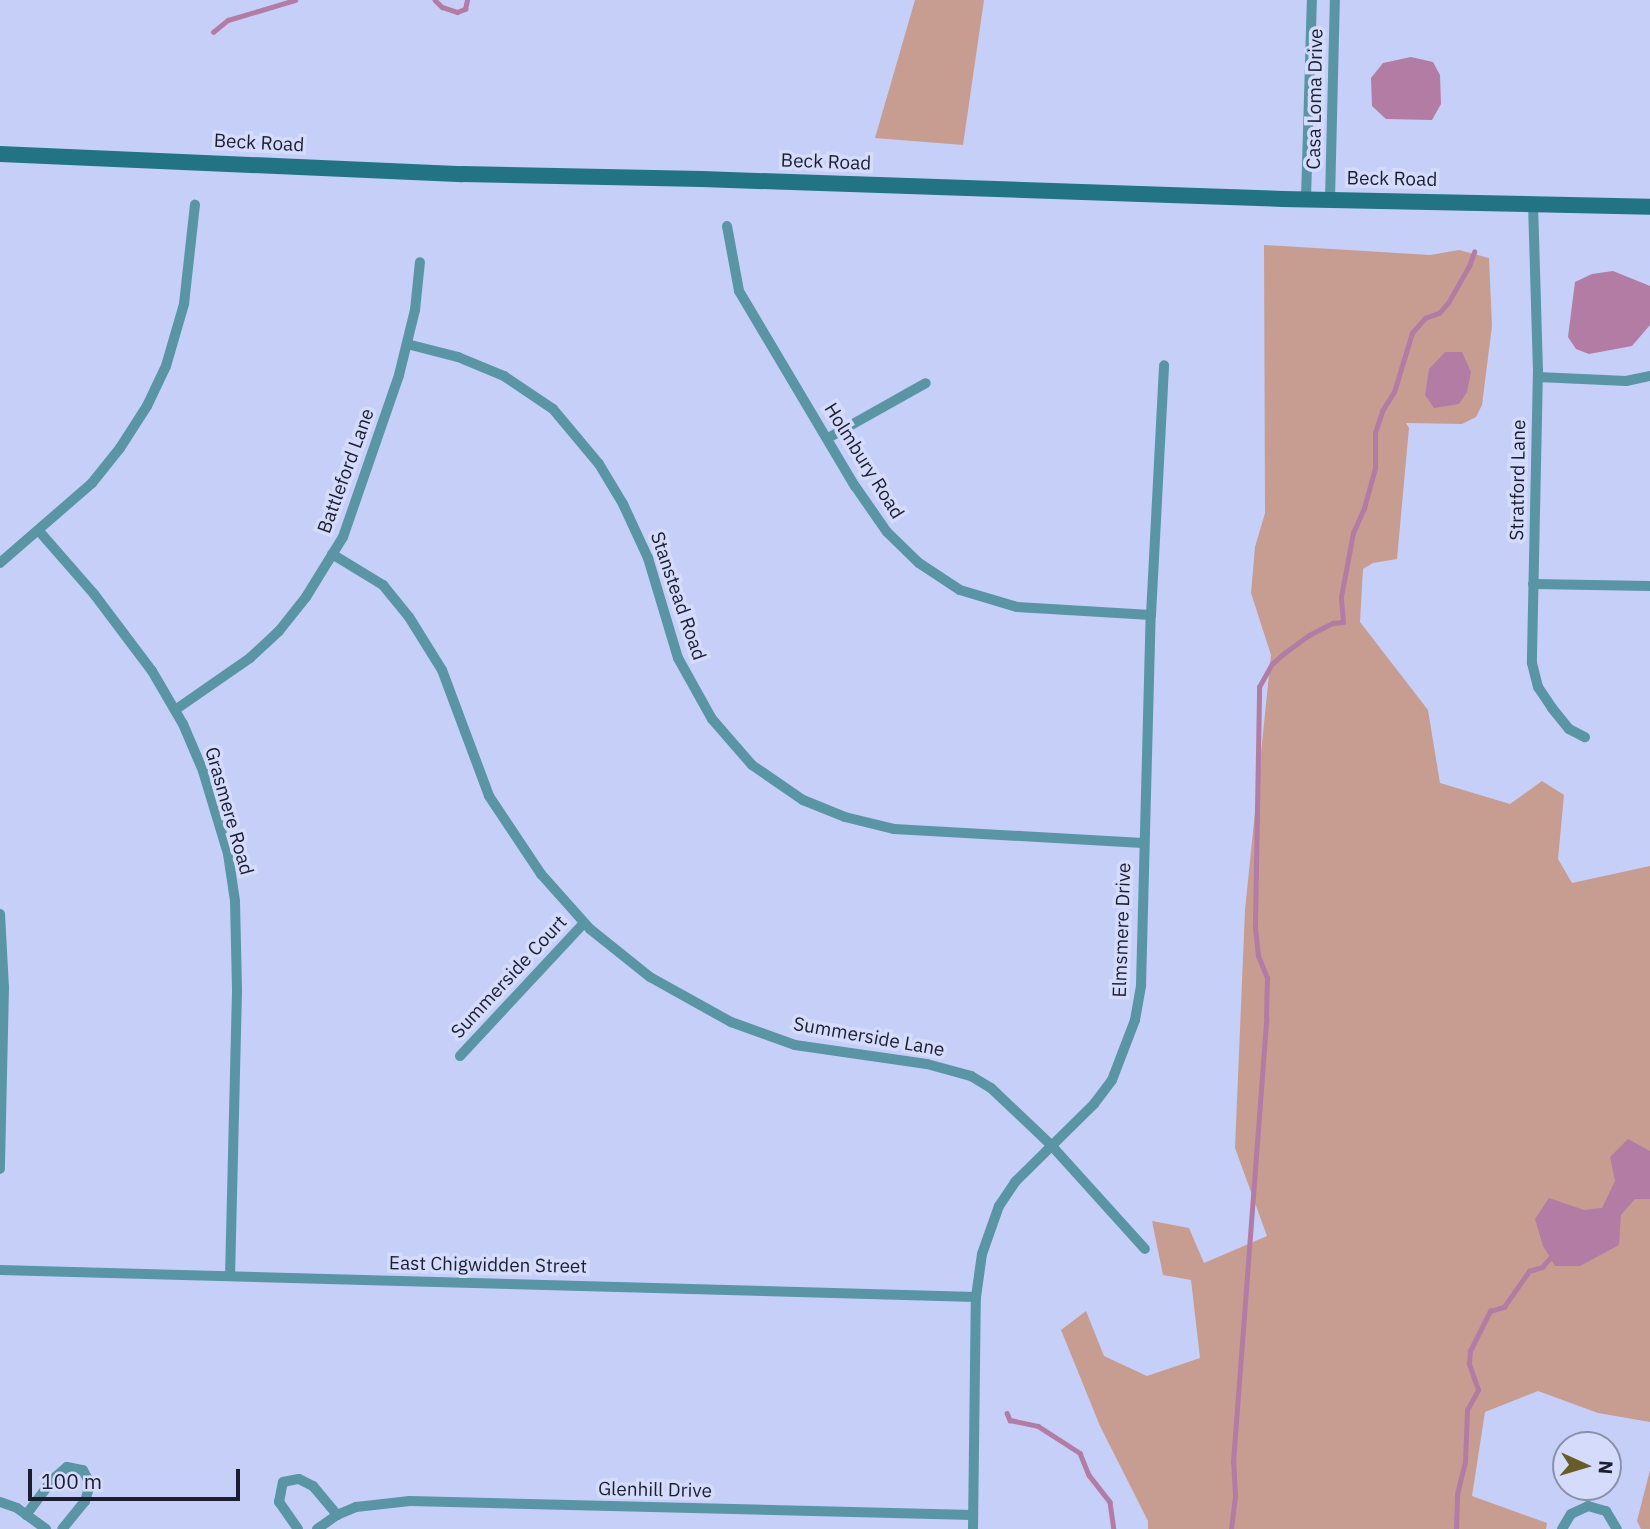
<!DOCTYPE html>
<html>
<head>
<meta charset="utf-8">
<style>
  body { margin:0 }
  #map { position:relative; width:1650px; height:1529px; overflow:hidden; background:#c6cff7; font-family:"IBM Plex Sans",sans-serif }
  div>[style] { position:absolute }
  .green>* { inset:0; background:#c79d92 }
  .water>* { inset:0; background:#b27ca5 }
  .stream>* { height:4.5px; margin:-2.25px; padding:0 2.25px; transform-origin:2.25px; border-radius:2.25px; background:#b27ca5 }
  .street>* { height:10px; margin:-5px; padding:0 5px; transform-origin:5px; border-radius:5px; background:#5995a4 }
  .secondary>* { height:16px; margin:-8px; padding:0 8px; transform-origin:8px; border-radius:8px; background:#227485 }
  span { translate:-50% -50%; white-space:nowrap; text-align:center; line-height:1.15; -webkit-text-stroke:7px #d5dcfb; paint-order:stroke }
  .street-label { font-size:19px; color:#1b1e31 }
  .north { position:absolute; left:1552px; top:1431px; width:70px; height:70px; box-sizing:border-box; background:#d5dcfb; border:2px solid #8b90aa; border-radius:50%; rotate:94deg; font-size:19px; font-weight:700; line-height:28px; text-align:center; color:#1b1e31 }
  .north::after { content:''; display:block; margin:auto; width:24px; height:32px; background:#685c28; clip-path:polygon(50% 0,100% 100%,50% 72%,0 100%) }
  .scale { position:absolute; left:28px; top:1469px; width:212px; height:32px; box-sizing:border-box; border:4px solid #1b1e31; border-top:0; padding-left:9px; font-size:21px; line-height:24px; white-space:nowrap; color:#1b1e31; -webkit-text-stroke:5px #d5dcfb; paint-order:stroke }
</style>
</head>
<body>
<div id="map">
  <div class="green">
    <i style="clip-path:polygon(915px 0,984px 0,963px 145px,875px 138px)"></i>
    <i style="clip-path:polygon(1264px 245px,1430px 255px,1459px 250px,1489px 258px,1492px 326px,1482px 405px,1476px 417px,1462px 424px,1406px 423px,1409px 428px,1397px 559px,1373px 563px,1363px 569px,1360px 622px,1428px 710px,1440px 783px,1510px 804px,1542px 781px,1564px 795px,1558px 859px,1572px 883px,1650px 866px,1650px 1422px,1598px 1413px,1538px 1391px,1485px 1412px,1472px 1496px,1547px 1523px,1546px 1529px,1148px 1529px,1148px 1521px,1100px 1426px,1061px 1330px,1086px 1311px,1104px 1356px,1147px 1376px,1200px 1358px,1191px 1280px,1163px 1275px,1152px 1221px,1189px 1228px,1204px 1263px,1267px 1236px,1235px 1148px,1245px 910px,1271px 655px,1251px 593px,1255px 547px,1265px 513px)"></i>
    <i style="clip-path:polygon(1650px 1470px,1650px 1529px,1641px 1529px,1637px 1521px)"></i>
  </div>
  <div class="water">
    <i style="clip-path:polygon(1411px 57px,1433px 62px,1440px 75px,1441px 104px,1432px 120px,1386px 119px,1372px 106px,1371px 78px,1383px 63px)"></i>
    <i style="clip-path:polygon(1613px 271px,1650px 286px,1650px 325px,1632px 346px,1589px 354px,1576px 349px,1568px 337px,1575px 282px,1592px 274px)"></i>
    <i style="clip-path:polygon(1445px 352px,1462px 352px,1471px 372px,1467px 392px,1459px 404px,1434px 408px,1425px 395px,1429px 369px)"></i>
    <i style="clip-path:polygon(1628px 1139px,1650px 1151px,1650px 1199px,1635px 1199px,1621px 1215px,1619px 1245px,1580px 1266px,1555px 1266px,1543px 1246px,1535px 1219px,1549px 1198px,1584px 1210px,1602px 1208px,1615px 1181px,1610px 1157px)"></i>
  </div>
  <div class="stream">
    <i style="left:435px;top:0;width:10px;rotate:45deg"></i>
    <i style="left:442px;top:7px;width:16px;rotate:18deg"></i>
    <i style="left:457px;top:12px;width:9px;rotate:-21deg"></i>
    <i style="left:465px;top:9px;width:9px;rotate:-77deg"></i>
    <i style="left:213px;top:32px;width:19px;rotate:-39deg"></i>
    <i style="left:228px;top:20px;width:70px;rotate:-16.6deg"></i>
    <i style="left:1007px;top:1413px;width:8px;rotate:67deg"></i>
    <i style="left:1010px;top:1420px;width:29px;rotate:12deg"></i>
    <i style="left:1038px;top:1426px;width:50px;rotate:32.7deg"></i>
    <i style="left:1080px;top:1453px;width:24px;rotate:68deg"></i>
    <i style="left:1089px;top:1475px;width:34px;rotate:52deg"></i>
    <i style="left:1110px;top:1502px;width:27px;rotate:82deg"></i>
    <i style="left:1231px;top:1529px;width:33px;rotate:-83deg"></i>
    <i style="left:1235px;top:1496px;width:34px;rotate:-93deg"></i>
    <i style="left:1233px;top:1462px;width:445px;rotate:-85.7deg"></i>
    <i style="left:1266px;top:1018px;width:40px;rotate:-88.6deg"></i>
    <i style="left:1267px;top:978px;width:24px;rotate:-112deg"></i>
    <i style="left:1258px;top:956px;width:31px;rotate:-96deg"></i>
    <i style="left:1255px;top:925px;width:238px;rotate:-89deg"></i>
    <i style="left:1259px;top:687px;width:26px;rotate:-61deg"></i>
    <i style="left:1272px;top:664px;width:15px;rotate:-42deg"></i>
    <i style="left:1283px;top:654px;width:32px;rotate:-36deg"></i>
    <i style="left:1309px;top:635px;width:27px;rotate:-27deg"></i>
    <i style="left:1333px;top:623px;width:10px;rotate:-6deg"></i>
    <i style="left:1343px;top:622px;width:25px;rotate:-95deg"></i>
    <i style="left:1341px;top:597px;width:65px;rotate:-79.4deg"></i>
    <i style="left:1353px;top:533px;width:27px;rotate:-66deg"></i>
    <i style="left:1364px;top:508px;width:41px;rotate:-74.6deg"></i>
    <i style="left:1375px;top:468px;width:35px;rotate:-90deg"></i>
    <i style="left:1375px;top:433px;width:23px;rotate:-72deg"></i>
    <i style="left:1382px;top:411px;width:22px;rotate:-58deg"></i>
    <i style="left:1394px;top:392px;width:62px;rotate:-73deg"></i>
    <i style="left:1412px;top:333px;width:20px;rotate:-49deg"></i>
    <i style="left:1425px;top:318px;width:15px;rotate:-20deg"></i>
    <i style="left:1439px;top:313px;width:13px;rotate:-48deg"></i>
    <i style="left:1448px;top:303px;width:43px;rotate:-60.4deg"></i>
    <i style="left:1469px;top:266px;width:15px;rotate:-70deg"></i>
    <i style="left:1456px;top:1529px;width:35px;rotate:-88deg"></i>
    <i style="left:1457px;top:1494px;width:33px;rotate:-76deg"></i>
    <i style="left:1465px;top:1462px;width:52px;rotate:-87.8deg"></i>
    <i style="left:1467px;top:1410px;width:23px;rotate:-61deg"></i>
    <i style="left:1478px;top:1390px;width:28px;rotate:-109deg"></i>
    <i style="left:1469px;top:1364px;width:13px;rotate:-86deg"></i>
    <i style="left:1470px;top:1351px;width:45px;rotate:-63.4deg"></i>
    <i style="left:1490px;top:1311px;width:15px;rotate:-16deg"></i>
    <i style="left:1504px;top:1307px;width:44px;rotate:-55.2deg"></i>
    <i style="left:1529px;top:1271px;width:14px;rotate:-17deg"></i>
    <i style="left:1542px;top:1267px;width:12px;rotate:-48deg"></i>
  </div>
  <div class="street">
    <i style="left:1306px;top:198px;width:198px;rotate:-88.3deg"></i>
    <i style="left:1330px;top:199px;width:199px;rotate:-88.6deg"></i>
    <i style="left:1533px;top:203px;width:166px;rotate:88.3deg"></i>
    <i style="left:1538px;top:369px;width:294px;rotate:91.2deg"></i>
    <i style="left:1532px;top:663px;width:25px;rotate:76deg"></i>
    <i style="left:1538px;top:687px;width:25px;rotate:56deg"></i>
    <i style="left:1552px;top:708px;width:27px;rotate:51deg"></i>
    <i style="left:1569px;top:729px;width:18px;rotate:27deg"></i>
    <i style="left:727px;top:226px;width:66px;rotate:79.5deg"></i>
    <i style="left:739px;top:291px;width:227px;rotate:59.3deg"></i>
    <i style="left:855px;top:486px;width:56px;rotate:55.2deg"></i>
    <i style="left:887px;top:532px;width:45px;rotate:44.1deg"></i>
    <i style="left:919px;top:563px;width:49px;rotate:33.4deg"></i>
    <i style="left:960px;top:590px;width:59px;rotate:16.6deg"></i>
    <i style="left:1017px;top:607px;width:134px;rotate:3.4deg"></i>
    <i style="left:407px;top:344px;width:53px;rotate:14.3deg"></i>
    <i style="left:458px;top:357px;width:50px;rotate:22.4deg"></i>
    <i style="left:504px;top:376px;width:59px;rotate:34deg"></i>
    <i style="left:553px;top:409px;width:72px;rotate:50.1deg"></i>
    <i style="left:599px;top:464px;width:47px;rotate:59deg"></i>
    <i style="left:623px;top:504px;width:60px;rotate:65.2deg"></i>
    <i style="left:648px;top:558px;width:104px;rotate:73.3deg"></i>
    <i style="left:678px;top:658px;width:70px;rotate:60.9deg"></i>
    <i style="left:712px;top:719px;width:61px;rotate:49deg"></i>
    <i style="left:752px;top:765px;width:62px;rotate:34.5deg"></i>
    <i style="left:803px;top:800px;width:45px;rotate:22deg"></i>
    <i style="left:845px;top:817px;width:50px;rotate:13.8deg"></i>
    <i style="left:894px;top:829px;width:249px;rotate:3.2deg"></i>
    <i style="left:1538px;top:377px;width:88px;rotate:2.6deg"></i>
    <i style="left:1626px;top:381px;width:25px;rotate:-12deg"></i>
    <i style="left:828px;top:438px;width:112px;rotate:-29.3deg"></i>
    <i style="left:39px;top:531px;width:84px;rotate:48.9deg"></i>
    <i style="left:94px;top:594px;width:96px;rotate:53deg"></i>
    <i style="left:152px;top:671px;width:61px;rotate:59.7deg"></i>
    <i style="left:183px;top:724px;width:51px;rotate:66.9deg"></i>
    <i style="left:203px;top:771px;width:87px;rotate:73.2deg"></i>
    <i style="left:228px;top:854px;width:48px;rotate:81.5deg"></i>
    <i style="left:235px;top:901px;width:90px;rotate:88.7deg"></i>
    <i style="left:237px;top:991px;width:285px;rotate:91.4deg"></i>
    <i style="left:332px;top:554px;width:60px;rotate:31.3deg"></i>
    <i style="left:383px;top:585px;width:41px;rotate:50.9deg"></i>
    <i style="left:409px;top:617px;width:62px;rotate:58.1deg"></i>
    <i style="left:442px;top:670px;width:134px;rotate:69.5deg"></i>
    <i style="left:489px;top:796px;width:94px;rotate:56.3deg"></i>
    <i style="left:541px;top:874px;width:74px;rotate:48.3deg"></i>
    <i style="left:590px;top:929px;width:77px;rotate:38.7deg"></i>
    <i style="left:650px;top:977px;width:93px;rotate:29.1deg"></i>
    <i style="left:731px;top:1022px;width:68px;rotate:19.8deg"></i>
    <i style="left:795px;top:1045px;width:133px;rotate:8.2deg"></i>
    <i style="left:927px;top:1064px;width:46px;rotate:15.3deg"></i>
    <i style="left:971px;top:1076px;width:23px;rotate:31deg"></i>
    <i style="left:991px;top:1088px;width:83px;rotate:43.5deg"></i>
    <i style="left:1051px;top:1145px;width:140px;rotate:47.9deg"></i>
    <i style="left:0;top:563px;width:122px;rotate:-41deg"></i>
    <i style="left:92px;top:483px;width:45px;rotate:-51.3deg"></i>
    <i style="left:120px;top:448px;width:50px;rotate:-57.3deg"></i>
    <i style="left:147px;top:406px;width:44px;rotate:-64.6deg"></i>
    <i style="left:166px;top:366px;width:65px;rotate:-73.8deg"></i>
    <i style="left:184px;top:304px;width:100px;rotate:-83.7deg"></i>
    <i style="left:1533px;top:584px;width:117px;rotate:1deg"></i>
    <i style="left:175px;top:710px;width:91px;rotate:-34.7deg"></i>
    <i style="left:250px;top:658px;width:40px;rotate:-43deg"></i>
    <i style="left:279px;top:631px;width:43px;rotate:-51.5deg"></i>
    <i style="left:306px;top:597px;width:70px;rotate:-58.3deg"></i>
    <i style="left:343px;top:537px;width:171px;rotate:-70.9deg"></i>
    <i style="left:399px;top:375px;width:67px;rotate:-76.2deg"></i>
    <i style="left:415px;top:310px;width:48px;rotate:-84.1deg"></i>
    <i style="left:0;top:914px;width:73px;rotate:86.9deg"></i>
    <i style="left:4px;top:987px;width:182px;rotate:91.3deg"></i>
    <i style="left:460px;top:1056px;width:182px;rotate:-47deg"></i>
    <i style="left:0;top:1270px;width:976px;rotate:1.58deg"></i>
    <i style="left:0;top:1502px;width:18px;rotate:19deg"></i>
    <i style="left:17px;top:1508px;width:36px;rotate:36deg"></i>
    <i style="left:26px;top:1515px;width:45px;rotate:-53.1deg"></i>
    <i style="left:53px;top:1479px;width:18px;rotate:-41deg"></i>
    <i style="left:67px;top:1467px;width:16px;rotate:11deg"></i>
    <i style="left:83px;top:1470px;width:16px;rotate:63deg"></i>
    <i style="left:90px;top:1484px;width:18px;rotate:106deg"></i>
    <i style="left:85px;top:1501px;width:36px;rotate:129deg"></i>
    <i style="left:298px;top:1529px;width:33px;rotate:-125deg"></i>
    <i style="left:279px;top:1502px;width:20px;rotate:-79deg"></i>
    <i style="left:283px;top:1482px;width:16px;rotate:-11deg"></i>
    <i style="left:299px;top:1479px;width:16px;rotate:27deg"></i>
    <i style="left:313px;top:1486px;width:38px;rotate:50deg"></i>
    <i style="left:317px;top:1529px;width:24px;rotate:-35deg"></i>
    <i style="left:337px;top:1515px;width:21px;rotate:-23deg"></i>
    <i style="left:356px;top:1507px;width:54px;rotate:-6.3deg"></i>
    <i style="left:410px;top:1501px;width:563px;rotate:1.42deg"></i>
    <i style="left:973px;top:1529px;width:232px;rotate:-89.3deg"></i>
    <i style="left:976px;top:1297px;width:43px;rotate:-82.1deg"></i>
    <i style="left:982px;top:1254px;width:51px;rotate:-70.5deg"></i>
    <i style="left:999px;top:1206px;width:29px;rotate:-56deg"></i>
    <i style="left:1015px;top:1182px;width:111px;rotate:-44.6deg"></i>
    <i style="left:1094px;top:1104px;width:30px;rotate:-53deg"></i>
    <i style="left:1112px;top:1080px;width:64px;rotate:-69deg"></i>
    <i style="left:1135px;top:1020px;width:36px;rotate:-80deg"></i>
    <i style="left:1141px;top:985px;width:370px;rotate:-88.5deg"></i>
    <i style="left:1151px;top:615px;width:250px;rotate:-87deg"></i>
    <i style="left:1562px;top:1529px;width:17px;rotate:-59deg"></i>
    <i style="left:1571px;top:1514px;width:19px;rotate:-25deg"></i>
    <i style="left:1588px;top:1506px;width:19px;rotate:16deg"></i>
    <i style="left:1606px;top:1511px;width:21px;rotate:59deg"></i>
  </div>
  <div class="secondary">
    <i style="left:0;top:154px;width:463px;rotate:2.5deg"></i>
    <i style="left:463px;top:174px;width:239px;rotate:1.2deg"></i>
    <i style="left:702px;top:179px;width:581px;rotate:1.97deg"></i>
    <i style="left:1283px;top:199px;width:367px;rotate:1.2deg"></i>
  </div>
  <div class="street-label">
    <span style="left:1315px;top:99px;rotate:-89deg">Casa Loma Drive</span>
    <span style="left:259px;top:143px;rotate:3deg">Beck Road</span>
    <span style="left:826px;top:162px;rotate:2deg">Beck Road</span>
    <span style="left:1392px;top:179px;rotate:1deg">Beck Road</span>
    <span style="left:864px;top:461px;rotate:58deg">Holmbury Road</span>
    <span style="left:346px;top:471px;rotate:-70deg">Battleford Lane</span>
    <span style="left:1518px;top:480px;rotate:-89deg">Stratford Lane</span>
    <span style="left:678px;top:596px;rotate:71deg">Stanstead Road</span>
    <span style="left:229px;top:811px;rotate:74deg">Grasmere Road</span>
    <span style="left:1122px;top:930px;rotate:-88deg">Elmsmere Drive</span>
    <span style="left:509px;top:977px;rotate:-47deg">Summerside Court</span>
    <span style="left:869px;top:1037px;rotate:10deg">Summerside Lane</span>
    <span style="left:488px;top:1265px;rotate:1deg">East Chigwidden Street</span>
    <span style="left:655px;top:1490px;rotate:1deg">Glenhill Drive</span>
  </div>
  <div class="north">N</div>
  <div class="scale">100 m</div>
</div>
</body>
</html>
